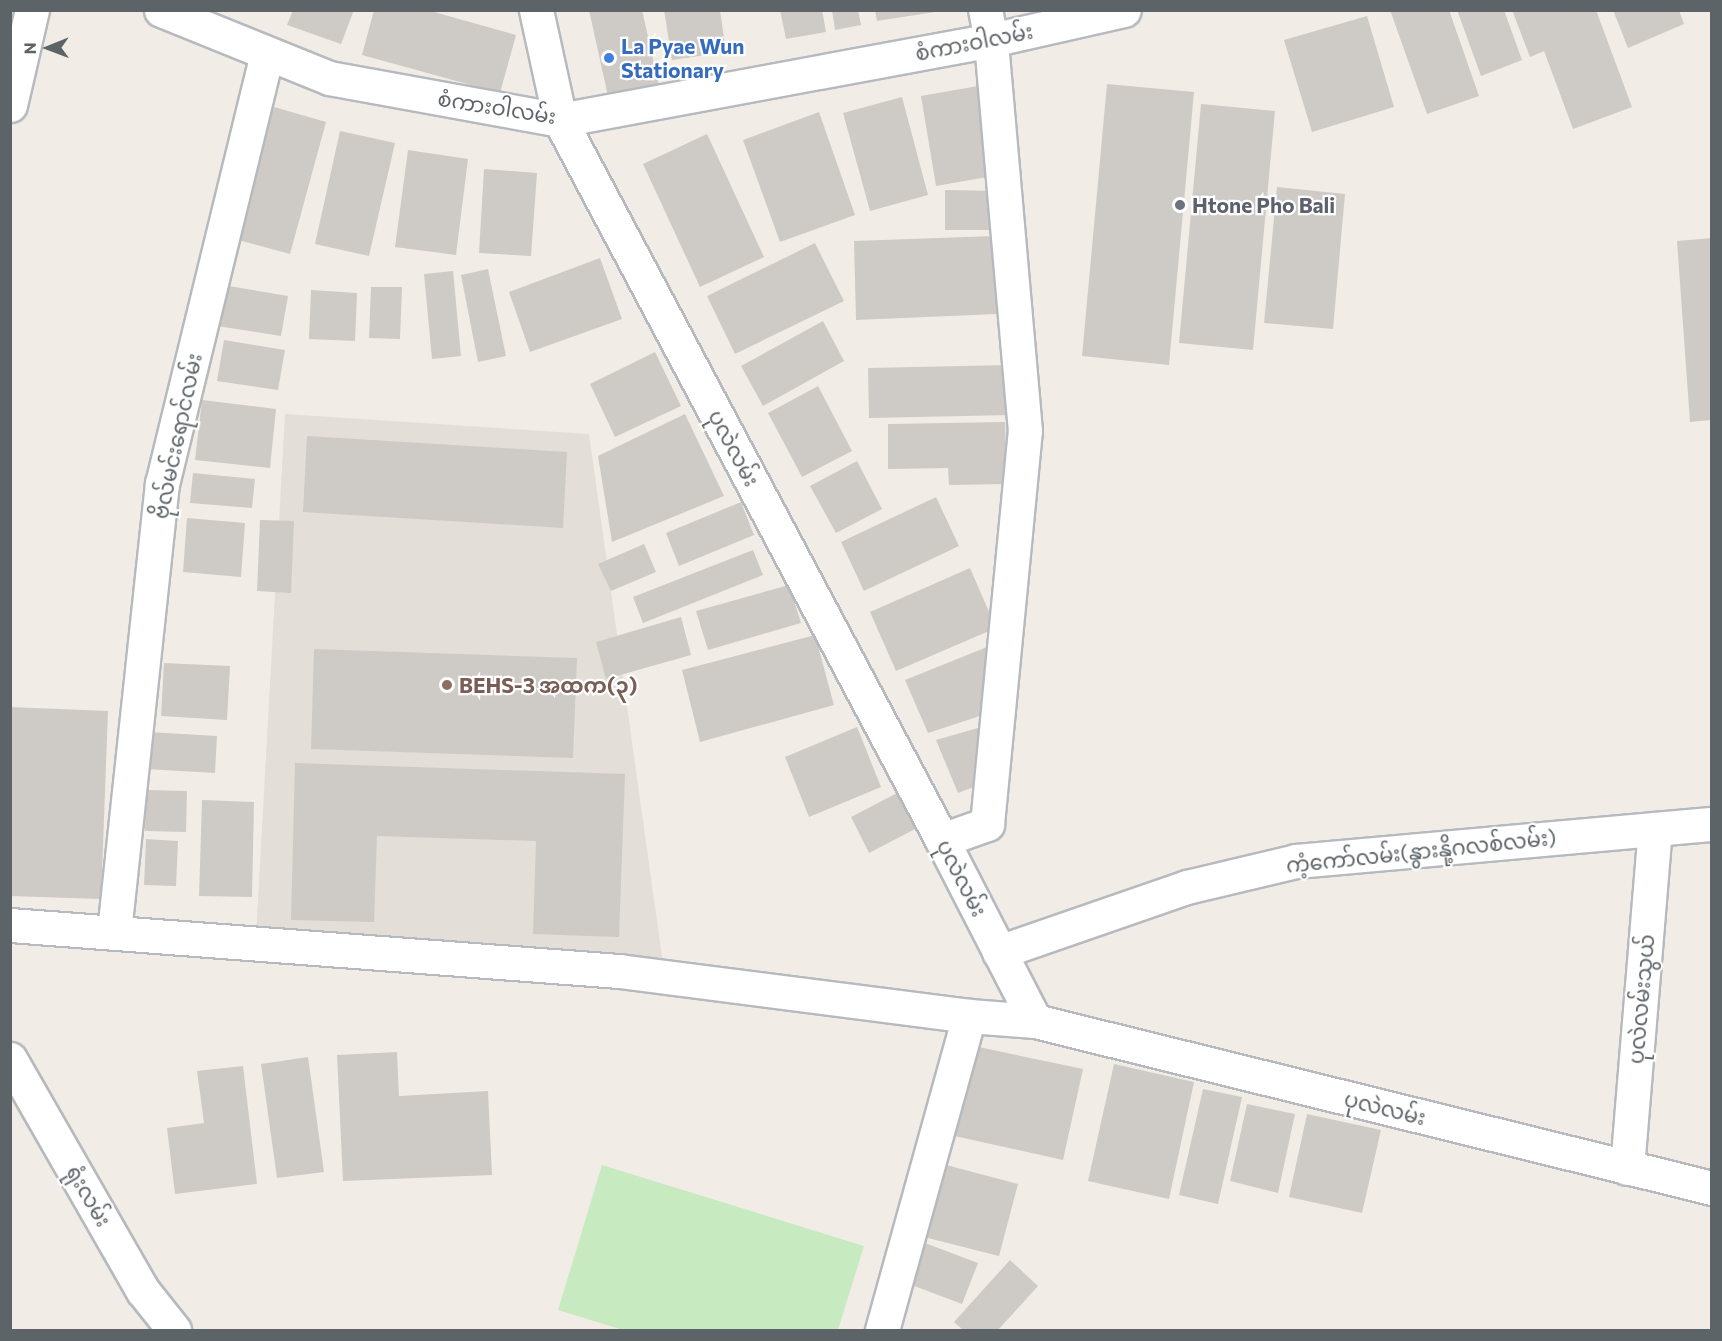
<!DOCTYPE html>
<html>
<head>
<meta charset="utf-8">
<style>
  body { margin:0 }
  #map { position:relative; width:1722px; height:1341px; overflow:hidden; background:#f1ede6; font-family:Commissioner,"Noto Sans Myanmar",sans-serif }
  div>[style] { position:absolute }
  .education>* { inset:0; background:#e3ded7 }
  .green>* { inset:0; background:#c8eac0 }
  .building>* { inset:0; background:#cecac5 }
  .roads { filter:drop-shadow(2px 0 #b6babe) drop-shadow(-2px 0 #b6babe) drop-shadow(0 2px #b6babe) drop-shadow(0 -2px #b6babe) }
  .street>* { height:33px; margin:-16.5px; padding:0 16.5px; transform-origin:16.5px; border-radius:16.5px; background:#fff }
  .secondary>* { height:33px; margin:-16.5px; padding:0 16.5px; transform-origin:16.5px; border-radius:16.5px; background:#fff }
  .dots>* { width:16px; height:16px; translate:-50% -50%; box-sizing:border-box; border:3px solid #fff; border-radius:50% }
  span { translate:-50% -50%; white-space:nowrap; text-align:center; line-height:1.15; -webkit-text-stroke:4.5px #fff; paint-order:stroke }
  .street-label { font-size:21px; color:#5d6468 }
  .shop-label { font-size:21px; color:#366cbe; font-weight:700 }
  .left { translate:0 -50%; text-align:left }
  .worship-label { font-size:21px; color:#5b616d; font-weight:700 }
  .education-label { font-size:21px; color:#785e54; font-weight:700 }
  .frame { position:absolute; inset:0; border:12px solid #5d6468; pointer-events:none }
  .north { position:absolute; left:18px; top:18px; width:60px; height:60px; -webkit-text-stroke:4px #fff; paint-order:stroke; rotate:269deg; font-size:16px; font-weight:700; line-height:24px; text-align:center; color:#5d6468 }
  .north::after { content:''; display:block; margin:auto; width:21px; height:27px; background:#5d6468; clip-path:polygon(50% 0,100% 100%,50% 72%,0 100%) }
</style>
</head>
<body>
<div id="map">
  <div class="education">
    <i style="clip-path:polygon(285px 414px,589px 434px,663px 964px,256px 936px)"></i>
  </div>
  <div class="green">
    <i style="clip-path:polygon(602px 1165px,864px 1246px,838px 1330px,623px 1330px,558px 1310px)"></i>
  </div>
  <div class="building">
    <i style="clip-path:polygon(293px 10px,354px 10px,341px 44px,287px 25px)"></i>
    <i style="clip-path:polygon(374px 10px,427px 10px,516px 35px,500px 93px,362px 55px)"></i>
    <i style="clip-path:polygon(589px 10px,642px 10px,660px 90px,609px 101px)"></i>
    <i style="clip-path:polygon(664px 10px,720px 10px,726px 52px,672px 60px)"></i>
    <i style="clip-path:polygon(780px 10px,822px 10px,826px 32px,786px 39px)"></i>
    <i style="clip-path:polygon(832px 10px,858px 10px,861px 25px,835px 30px)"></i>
    <i style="clip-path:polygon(875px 10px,935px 10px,935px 12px,877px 21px)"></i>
    <i style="clip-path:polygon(1390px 10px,1449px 10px,1479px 96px,1427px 114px)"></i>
    <i style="clip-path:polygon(1457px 10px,1504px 10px,1522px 60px,1481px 76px)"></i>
    <i style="clip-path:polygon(1512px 10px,1596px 10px,1632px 107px,1573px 129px,1544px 51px,1530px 57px)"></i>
    <i style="clip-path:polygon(1613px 10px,1679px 10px,1684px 24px,1628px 48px)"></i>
    <i style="clip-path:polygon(1367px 16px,1394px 107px,1312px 132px,1284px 40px)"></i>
    <i style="clip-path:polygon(1107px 84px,1194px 92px,1169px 365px,1082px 356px)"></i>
    <i style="clip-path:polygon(978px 86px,993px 176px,936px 186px,921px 96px)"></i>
    <i style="clip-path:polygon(902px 97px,928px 195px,870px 211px,843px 113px)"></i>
    <i style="clip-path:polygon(1201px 104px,1275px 111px,1253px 350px,1179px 343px)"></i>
    <i style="clip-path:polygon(274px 107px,326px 122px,290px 254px,238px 240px)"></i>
    <i style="clip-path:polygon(819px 112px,855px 215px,780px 242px,743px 140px)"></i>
    <i style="clip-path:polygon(340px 131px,395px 143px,369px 256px,315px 244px)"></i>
    <i style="clip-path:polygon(707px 134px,764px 257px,700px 287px,643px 164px)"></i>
    <i style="clip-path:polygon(408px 150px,468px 159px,456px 255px,395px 247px)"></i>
    <i style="clip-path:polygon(484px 169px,537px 173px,531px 256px,479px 253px)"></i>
    <i style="clip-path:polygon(1277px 187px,1345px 194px,1333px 329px,1264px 323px)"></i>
    <i style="clip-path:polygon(945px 190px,999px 191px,999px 230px,945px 230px)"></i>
    <i style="clip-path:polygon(994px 236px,997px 314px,856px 320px,854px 241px)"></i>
    <i style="clip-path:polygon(1712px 238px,1712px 420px,1690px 422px,1677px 241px)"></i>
    <i style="clip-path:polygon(815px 243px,844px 301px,735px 354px,707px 296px)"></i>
    <i style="clip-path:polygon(600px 258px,622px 319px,530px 352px,509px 292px)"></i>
    <i style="clip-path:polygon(488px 269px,506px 356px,478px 362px,461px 275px)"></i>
    <i style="clip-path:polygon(453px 271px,461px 356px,432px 359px,424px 274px)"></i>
    <i style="clip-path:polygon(223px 285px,288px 296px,281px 336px,217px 326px)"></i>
    <i style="clip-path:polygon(371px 287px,402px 287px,400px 339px,369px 338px)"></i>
    <i style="clip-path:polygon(311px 290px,357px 293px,355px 341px,309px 339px)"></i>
    <i style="clip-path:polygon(823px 321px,844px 361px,763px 406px,741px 366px)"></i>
    <i style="clip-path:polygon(224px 340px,285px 350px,278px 390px,217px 381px)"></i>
    <i style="clip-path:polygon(655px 352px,681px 406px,615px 437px,590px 384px)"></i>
    <i style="clip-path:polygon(1010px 365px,1011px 415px,869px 418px,868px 368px)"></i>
    <i style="clip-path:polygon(818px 386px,852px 451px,802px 477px,768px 413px)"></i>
    <i style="clip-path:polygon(202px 400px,276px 409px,270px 468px,195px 460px)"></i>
    <i style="clip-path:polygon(685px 414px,724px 496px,612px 542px,598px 456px)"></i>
    <i style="clip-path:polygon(1005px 422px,1007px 484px,949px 485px,948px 468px,888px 469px,888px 424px)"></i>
    <i style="clip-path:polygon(307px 436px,567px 452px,563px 528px,303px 512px)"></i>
    <i style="clip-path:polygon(857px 461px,882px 509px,836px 533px,810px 486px)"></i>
    <i style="clip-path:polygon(193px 473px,255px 479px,252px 508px,190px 503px)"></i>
    <i style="clip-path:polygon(936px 497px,959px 546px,864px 591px,841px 542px)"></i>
    <i style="clip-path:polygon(741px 502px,754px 535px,679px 566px,666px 533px)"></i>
    <i style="clip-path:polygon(187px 518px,245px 523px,241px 577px,183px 572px)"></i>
    <i style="clip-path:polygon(260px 520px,294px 521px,291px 593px,257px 591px)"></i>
    <i style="clip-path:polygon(644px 544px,656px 572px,611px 591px,598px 564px)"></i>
    <i style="clip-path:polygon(753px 550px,763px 575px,643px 623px,633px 597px)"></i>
    <i style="clip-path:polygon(970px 568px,996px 628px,896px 671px,870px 612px)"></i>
    <i style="clip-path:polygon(789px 585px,801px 623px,708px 650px,696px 611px)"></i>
    <i style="clip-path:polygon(681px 617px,691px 655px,606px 679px,596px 642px)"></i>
    <i style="clip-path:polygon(815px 635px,834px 705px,700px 742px,682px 670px)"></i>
    <i style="clip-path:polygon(992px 645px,986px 714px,928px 733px,905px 680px)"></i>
    <i style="clip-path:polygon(314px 649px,577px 658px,573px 758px,311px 749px)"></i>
    <i style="clip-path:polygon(164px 663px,230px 666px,227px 720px,161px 716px)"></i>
    <i style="clip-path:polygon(10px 707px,108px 711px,101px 899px,10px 896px)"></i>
    <i style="clip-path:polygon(985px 726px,982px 784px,958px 793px,936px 740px)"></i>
    <i style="clip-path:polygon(857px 727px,881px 787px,809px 817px,785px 757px)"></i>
    <i style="clip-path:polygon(148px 732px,217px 736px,215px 773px,146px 769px)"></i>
    <i style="clip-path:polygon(295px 763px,625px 774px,619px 937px,533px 934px,536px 841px,377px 836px,374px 922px,291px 920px)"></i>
    <i style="clip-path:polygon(146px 790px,187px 791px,186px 832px,145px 831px)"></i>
    <i style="clip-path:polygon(901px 791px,919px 827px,869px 853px,851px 817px)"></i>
    <i style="clip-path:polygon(202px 800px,254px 802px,252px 897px,199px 896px)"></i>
    <i style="clip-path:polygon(146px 839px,178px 841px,176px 886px,144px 885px)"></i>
    <i style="clip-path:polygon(969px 1045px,1083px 1069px,1063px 1160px,950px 1135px)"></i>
    <i style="clip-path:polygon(397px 1052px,399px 1096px,488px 1091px,492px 1175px,343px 1181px,337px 1055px)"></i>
    <i style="clip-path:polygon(308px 1057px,324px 1172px,277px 1178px,261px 1064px)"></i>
    <i style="clip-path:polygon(1114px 1064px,1194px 1082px,1169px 1199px,1088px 1181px)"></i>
    <i style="clip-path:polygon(243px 1066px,257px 1184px,175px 1194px,167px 1128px,204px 1123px,197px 1071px)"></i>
    <i style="clip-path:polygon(1203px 1089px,1242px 1097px,1218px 1204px,1179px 1195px)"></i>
    <i style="clip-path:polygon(1247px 1104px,1295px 1114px,1278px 1193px,1230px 1181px)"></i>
    <i style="clip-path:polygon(1307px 1114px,1381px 1130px,1362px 1213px,1289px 1197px)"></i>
    <i style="clip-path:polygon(935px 1162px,1018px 1184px,999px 1256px,916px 1235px)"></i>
    <i style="clip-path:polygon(925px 1243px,978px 1263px,962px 1304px,909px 1284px)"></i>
    <i style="clip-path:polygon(1010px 1260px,1038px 1286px,998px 1330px,963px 1330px,954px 1322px)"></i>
  </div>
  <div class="roads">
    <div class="street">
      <i style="left:942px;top:840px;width:48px;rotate:-19.6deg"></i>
      <i style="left:987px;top:824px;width:395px;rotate:-84.5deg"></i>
      <i style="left:1025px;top:431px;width:392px;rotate:-95deg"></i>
      <i style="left:991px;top:40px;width:31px;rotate:-101deg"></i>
      <i style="left:10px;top:925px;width:611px;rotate:4.32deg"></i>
      <i style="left:619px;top:971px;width:353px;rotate:7.3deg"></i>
      <i style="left:969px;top:1016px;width:66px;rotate:4.3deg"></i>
      <i style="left:114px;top:932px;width:451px;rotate:-83.9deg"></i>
      <i style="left:162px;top:484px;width:443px;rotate:-76.3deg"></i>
      <i style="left:999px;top:952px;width:199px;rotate:-19.1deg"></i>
      <i style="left:1187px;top:887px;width:112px;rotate:-13.4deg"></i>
      <i style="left:1296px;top:861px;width:418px;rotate:-5.1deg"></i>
      <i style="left:1627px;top:1168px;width:340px;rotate:-85.3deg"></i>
      <i style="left:882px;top:1330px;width:326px;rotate:-74.5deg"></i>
    </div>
    <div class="secondary">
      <i style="left:161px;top:10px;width:181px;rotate:22deg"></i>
      <i style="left:329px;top:78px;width:235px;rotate:10.3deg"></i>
      <i style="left:560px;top:120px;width:438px;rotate:-10.5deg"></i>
      <i style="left:991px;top:40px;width:136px;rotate:-12.7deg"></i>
      <i style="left:536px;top:10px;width:113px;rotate:77.7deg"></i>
      <i style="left:560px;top:120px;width:815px;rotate:62.05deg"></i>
      <i style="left:942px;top:840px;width:203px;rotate:62.8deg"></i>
      <i style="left:1035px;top:1021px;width:697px;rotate:13.86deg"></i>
      <i style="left:10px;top:105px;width:98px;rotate:-77deg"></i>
      <i style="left:10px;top:1059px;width:267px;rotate:60.2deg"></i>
      <i style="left:143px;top:1291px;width:50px;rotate:51.5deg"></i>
    </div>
  </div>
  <div class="dots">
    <i style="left:609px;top:58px;background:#3f7fe0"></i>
    <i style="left:1180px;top:205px;background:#6b7280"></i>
    <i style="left:447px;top:685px;background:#8d6e63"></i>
  </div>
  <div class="street-label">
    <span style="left:974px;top:42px;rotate:-11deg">စံကားဝါလမ်း</span>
    <span style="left:497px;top:107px;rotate:9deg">စံကားဝါလမ်း</span>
    <span style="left:177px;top:436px;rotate:-78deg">ဗိုလ်မင်းရောင်လမ်း</span>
    <span style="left:734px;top:448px;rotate:62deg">ပုလဲလမ်း</span>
    <span style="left:1421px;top:851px;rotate:-6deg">ကံ့ကော်လမ်း(နွားနို့ဂလစ်လမ်း)</span>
    <span style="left:962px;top:878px;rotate:63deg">ပုလဲလမ်း</span>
    <span style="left:1641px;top:999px;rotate:-85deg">ပုလဲလမ်းသွယ်</span>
    <span style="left:1385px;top:1108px;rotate:14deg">ပုလဲလမ်း</span>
    <span style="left:89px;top:1196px;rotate:60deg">ရုံးလမ်း</span>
  </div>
  <div class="shop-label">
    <span class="left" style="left:621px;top:58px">La Pyae Wun<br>Stationary</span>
  </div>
  <div class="worship-label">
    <span class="left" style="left:1192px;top:205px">Htone Pho Bali</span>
  </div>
  <div class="education-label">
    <span class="left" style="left:459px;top:685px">BEHS-3 အထက(၃)</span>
  </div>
  <div class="frame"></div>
  <div class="north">N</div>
</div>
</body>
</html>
